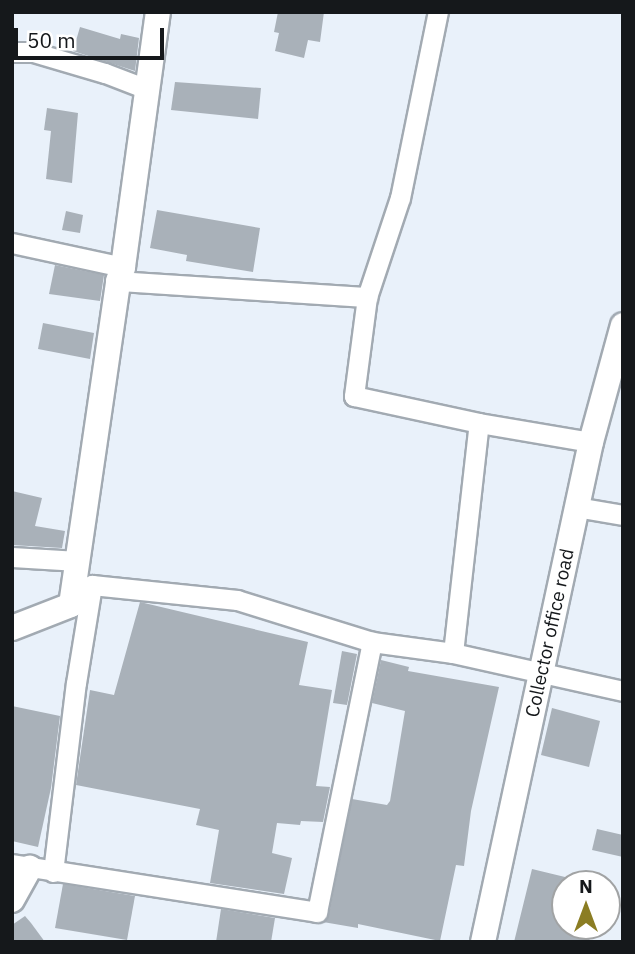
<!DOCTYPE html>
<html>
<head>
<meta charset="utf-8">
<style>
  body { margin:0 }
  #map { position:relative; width:635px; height:954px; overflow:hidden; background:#e9f1fa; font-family:"IBM Plex Sans",sans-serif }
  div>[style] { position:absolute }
  .building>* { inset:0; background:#a9b1b9 }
  .roads { filter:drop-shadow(2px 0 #a2aab2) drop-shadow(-2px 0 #a2aab2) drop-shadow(0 2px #a2aab2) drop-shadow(0 -2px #a2aab2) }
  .minor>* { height:19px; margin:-9.5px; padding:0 9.5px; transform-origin:9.5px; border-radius:9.5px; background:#fff }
  .tertiary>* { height:24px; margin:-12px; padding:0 12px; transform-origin:12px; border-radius:12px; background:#fff }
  span { translate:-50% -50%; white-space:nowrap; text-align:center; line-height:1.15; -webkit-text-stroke:6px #fff; paint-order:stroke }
  .street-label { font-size:19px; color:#15181b }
  .frame { position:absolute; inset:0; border:14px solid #15181b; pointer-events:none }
  .north { position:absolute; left:551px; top:870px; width:70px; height:70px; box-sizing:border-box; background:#fff; border:2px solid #a1a3a4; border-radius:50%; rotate:0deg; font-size:19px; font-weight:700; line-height:28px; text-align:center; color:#15181b }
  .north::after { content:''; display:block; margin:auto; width:24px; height:32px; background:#8b7d23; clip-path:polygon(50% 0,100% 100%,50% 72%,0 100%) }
  .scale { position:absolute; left:14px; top:28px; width:150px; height:32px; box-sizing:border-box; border:4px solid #15181b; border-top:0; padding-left:9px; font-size:21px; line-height:24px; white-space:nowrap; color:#15181b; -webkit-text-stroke:5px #fff; paint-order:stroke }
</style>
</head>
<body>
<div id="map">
  <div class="building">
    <i style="clip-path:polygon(278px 12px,324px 12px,320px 42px,308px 40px,304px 58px,275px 51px,279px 33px,274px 32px)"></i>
    <i style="clip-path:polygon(80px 27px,120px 39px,121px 34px,139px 38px,135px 71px,73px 51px)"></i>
    <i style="clip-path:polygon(175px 82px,261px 88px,258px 119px,171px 110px)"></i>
    <i style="clip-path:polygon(47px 108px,78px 113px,72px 183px,46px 179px,51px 131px,44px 130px)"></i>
    <i style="clip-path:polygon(157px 210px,260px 228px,253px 272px,186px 261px,187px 255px,150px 248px)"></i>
    <i style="clip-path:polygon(66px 211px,83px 215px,80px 233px,62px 230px)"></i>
    <i style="clip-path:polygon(55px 265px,104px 275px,100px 301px,49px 294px)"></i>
    <i style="clip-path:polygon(43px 323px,94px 333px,90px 359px,38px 349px)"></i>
    <i style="clip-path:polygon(12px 491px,42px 498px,35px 526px,65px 531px,62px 548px,12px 545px)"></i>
    <i style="clip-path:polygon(140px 602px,308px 642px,299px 685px,332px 690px,316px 786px,330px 787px,323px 822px,301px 821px,300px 825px,277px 823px,272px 853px,292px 858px,284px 894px,210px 883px,219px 830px,196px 825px,200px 809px,76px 785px,90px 690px,114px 695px)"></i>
    <i style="clip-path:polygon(342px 651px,357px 654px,347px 705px,333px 703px)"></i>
    <i style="clip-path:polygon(381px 660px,409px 667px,408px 671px,499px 687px,471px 811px,464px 866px,456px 865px,440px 941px,358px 924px,358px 928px,323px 922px,329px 914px,352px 799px,387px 805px,390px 801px,405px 711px,372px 703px)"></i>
    <i style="clip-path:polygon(12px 706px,60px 716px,51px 788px,38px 847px,12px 841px)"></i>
    <i style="clip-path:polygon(552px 708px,600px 721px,589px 767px,541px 755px)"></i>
    <i style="clip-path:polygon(597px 829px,623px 835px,623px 857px,592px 850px)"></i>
    <i style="clip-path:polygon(532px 869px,565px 877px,565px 926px,592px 926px,589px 942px,514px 942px)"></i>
    <i style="clip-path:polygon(63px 884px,135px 896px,127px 940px,55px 928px)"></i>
    <i style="clip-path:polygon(221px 909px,275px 918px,271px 942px,216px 942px)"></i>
    <i style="clip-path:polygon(25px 916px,31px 923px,45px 942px,12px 942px,12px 925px)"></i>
  </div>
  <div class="roads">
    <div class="minor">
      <i style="left:12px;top:52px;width:21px"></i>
      <i style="left:33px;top:52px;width:75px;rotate:16.3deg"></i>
      <i style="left:105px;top:73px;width:45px;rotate:20.9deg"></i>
      <i style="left:12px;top:243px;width:114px;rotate:12.2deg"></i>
      <i style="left:118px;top:281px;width:250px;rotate:3.7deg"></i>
      <i style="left:367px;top:297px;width:100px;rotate:97.5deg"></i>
      <i style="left:354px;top:396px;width:128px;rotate:12.2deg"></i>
      <i style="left:479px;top:423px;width:114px;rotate:9.6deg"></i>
      <i style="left:367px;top:297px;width:104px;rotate:-71.6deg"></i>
      <i style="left:400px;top:198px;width:190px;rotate:-78.5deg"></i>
      <i style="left:576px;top:507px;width:48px;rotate:9.7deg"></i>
      <i style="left:12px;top:557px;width:66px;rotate:3.5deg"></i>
      <i style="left:71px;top:605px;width:29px;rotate:-44deg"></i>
      <i style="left:92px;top:585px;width:146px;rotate:5.9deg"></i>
      <i style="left:237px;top:600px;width:141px;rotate:17.3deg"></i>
      <i style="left:372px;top:642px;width:82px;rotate:7.7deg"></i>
      <i style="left:453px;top:653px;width:174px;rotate:12.6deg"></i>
      <i style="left:453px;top:653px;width:231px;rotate:-83.6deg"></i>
      <i style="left:12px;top:864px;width:309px;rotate:8.9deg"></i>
      <i style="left:317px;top:912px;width:276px;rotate:-78.5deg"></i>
      <i style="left:53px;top:872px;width:190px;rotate:-83.1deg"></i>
      <i style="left:76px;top:683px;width:99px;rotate:-80.7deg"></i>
    </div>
    <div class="tertiary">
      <i style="left:12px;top:628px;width:63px;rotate:-21.3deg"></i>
      <i style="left:71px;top:605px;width:327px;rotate:-81.7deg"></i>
      <i style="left:118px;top:281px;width:15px;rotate:-70deg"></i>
      <i style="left:123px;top:267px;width:257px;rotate:-82.2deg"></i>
      <i style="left:12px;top:900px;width:37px;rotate:-61deg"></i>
      <i style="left:483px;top:942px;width:512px;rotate:-77.81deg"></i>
      <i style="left:591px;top:442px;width:121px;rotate:-74.7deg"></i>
    </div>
  </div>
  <div class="street-label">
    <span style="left:550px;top:633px;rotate:-78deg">Collector office road</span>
  </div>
  <div class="frame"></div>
  <div class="north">N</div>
  <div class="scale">50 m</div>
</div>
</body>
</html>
